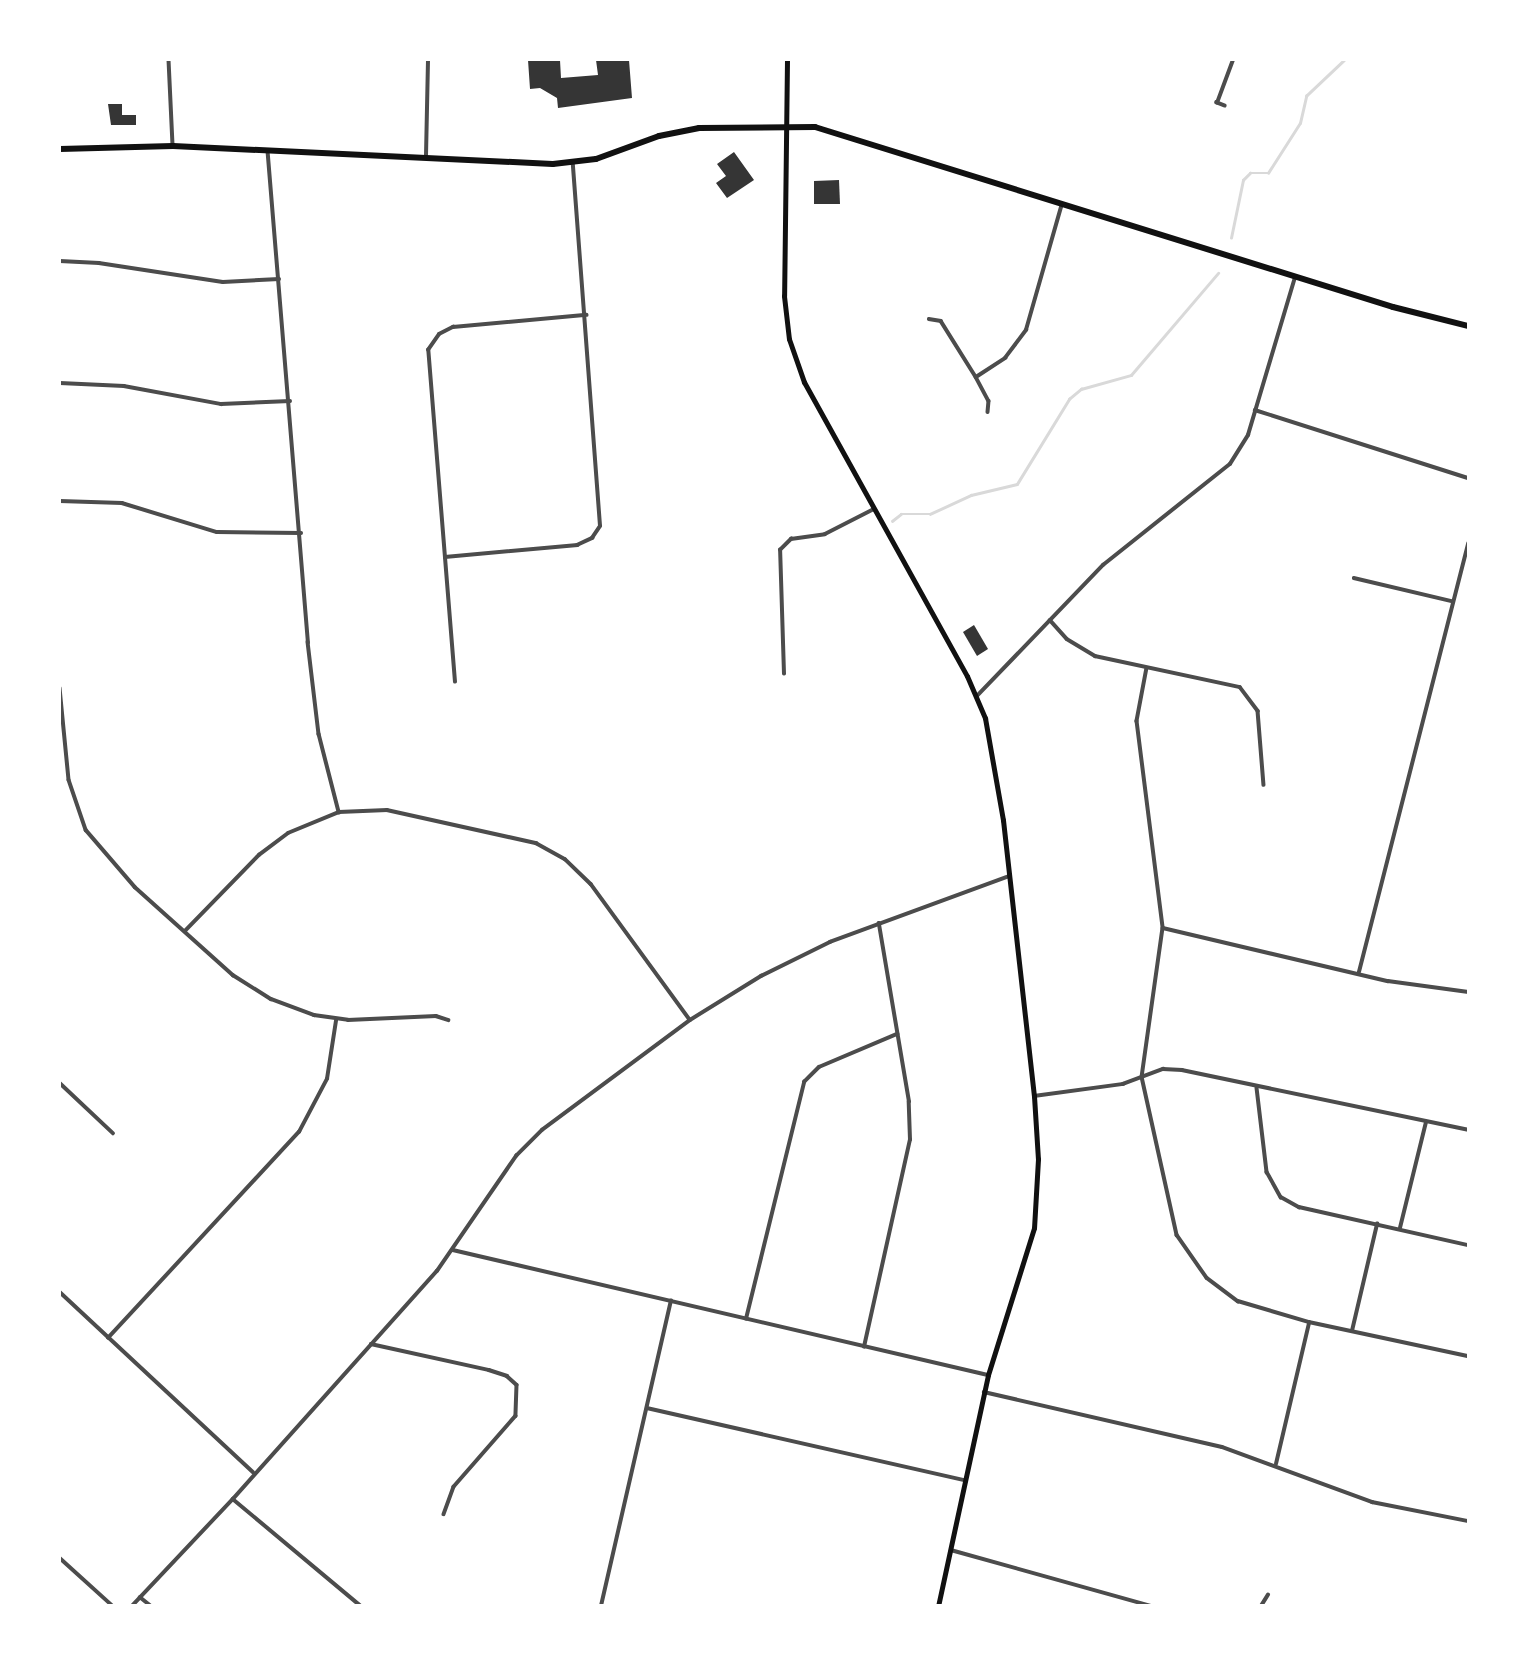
<!DOCTYPE html>
<html>
<head>
<meta charset="utf-8">
<style>
  body { margin:0 }
  #map { position:relative; width:1528px; height:1665px; overflow:hidden; background:#fff; font-family:Literata,serif }
  div>[style] { position:absolute }
  .stream>* { height:2.5px; margin:-1.25px; padding:0 1.25px; transform-origin:1.25px; border-radius:1.25px; background:#d9d9d9 }
  .building>* { inset:0; background:#353535 }
  .minor>* { height:3.5px; margin:-1.75px; padding:0 1.75px; transform-origin:1.75px; border-radius:1.75px; background:#4c4c4c }
  .secondary>* { height:5px; margin:-2.5px; padding:0 2.5px; transform-origin:2.5px; border-radius:2.5px; background:#111 }
  .primary>* { height:6px; margin:-3px; padding:0 3px; transform-origin:3px; border-radius:3px; background:#111 }
  span { translate:-50% -50%; white-space:nowrap; text-align:center; line-height:1.15; -webkit-text-stroke:7px #fff; paint-order:stroke }
  .frame { position:absolute; inset:0; border:61px solid #fff; pointer-events:none }
</style>
</head>
<body>
<div id="map">
  <div class="stream">
    <i style="left:1231px;top:238px;width:59px;rotate:-78.3deg"></i>
    <i style="left:1243px;top:180px;width:10px;rotate:-45deg"></i>
    <i style="left:1250px;top:173px;width:18px"></i>
    <i style="left:1268px;top:173px;width:59px;rotate:-57.4deg"></i>
    <i style="left:1300px;top:123px;width:28px;rotate:-77deg"></i>
    <i style="left:1306px;top:96px;width:52px;rotate:-43.5deg"></i>
    <i style="left:892px;top:521px;width:11px;rotate:-38deg"></i>
    <i style="left:901px;top:514px;width:29px"></i>
    <i style="left:930px;top:514px;width:45px;rotate:-24.9deg"></i>
    <i style="left:971px;top:495px;width:47px;rotate:-13.4deg"></i>
    <i style="left:1017px;top:484px;width:100px;rotate:-58.5deg"></i>
    <i style="left:1069px;top:399px;width:16px;rotate:-40deg"></i>
    <i style="left:1081px;top:389px;width:52px;rotate:-15.6deg"></i>
    <i style="left:1131px;top:375px;width:134px;rotate:-49.5deg"></i>
  </div>
  <div class="building">
    <i style="clip-path:polygon(528px 60px,560px 60px,561px 78px,598px 75px,596px 60px,629px 60px,632px 98px,558px 108px,557px 98px,540px 88px,530px 89px)"></i>
    <i style="clip-path:polygon(108px 104px,122px 104px,122px 115px,136px 115px,136px 125px,111px 125px)"></i>
    <i style="clip-path:polygon(734px 152px,754px 180px,727px 198px,716px 183px,726px 176px,717px 164px)"></i>
    <i style="clip-path:polygon(839px 180px,840px 204px,814px 204px,814px 181px)"></i>
    <i style="clip-path:polygon(974px 625px,988px 649px,977px 656px,963px 632px)"></i>
  </div>
  <div class="minor">
    <i style="left:169px;top:60px;width:86px;rotate:87.3deg"></i>
    <i style="left:1225px;top:106px;width:9px;rotate:-159deg"></i>
    <i style="left:1217px;top:103px;width:46px;rotate:-69.6deg"></i>
    <i style="left:268px;top:151px;width:493px;rotate:85.3deg"></i>
    <i style="left:308px;top:642px;width:93px;rotate:83.2deg"></i>
    <i style="left:319px;top:734px;width:81px;rotate:75.6deg"></i>
    <i style="left:426px;top:156px;width:96px;rotate:-88.8deg"></i>
    <i style="left:60px;top:261px;width:39px;rotate:3deg"></i>
    <i style="left:99px;top:263px;width:125px;rotate:8.7deg"></i>
    <i style="left:223px;top:282px;width:56px;rotate:-3.1deg"></i>
    <i style="left:929px;top:319px;width:12px;rotate:9deg"></i>
    <i style="left:941px;top:321px;width:66px;rotate:58deg"></i>
    <i style="left:976px;top:377px;width:27px;rotate:62deg"></i>
    <i style="left:989px;top:401px;width:11px;rotate:95deg"></i>
    <i style="left:976px;top:377px;width:35px;rotate:-33deg"></i>
    <i style="left:1005px;top:358px;width:35px;rotate:-53deg"></i>
    <i style="left:1026px;top:330px;width:131px;rotate:-74.1deg"></i>
    <i style="left:60px;top:383px;width:64px;rotate:2.7deg"></i>
    <i style="left:124px;top:386px;width:99px;rotate:10.5deg"></i>
    <i style="left:221px;top:404px;width:69px;rotate:-2.5deg"></i>
    <i style="left:1255px;top:410px;width:224px;rotate:17.7deg"></i>
    <i style="left:60px;top:501px;width:62px;rotate:1.8deg"></i>
    <i style="left:122px;top:503px;width:99px;rotate:17deg"></i>
    <i style="left:217px;top:532px;width:84px;rotate:0.7deg"></i>
    <i style="left:445px;top:557px;width:133px;rotate:-5.2deg"></i>
    <i style="left:577px;top:545px;width:17px;rotate:-25deg"></i>
    <i style="left:592px;top:538px;width:14px;rotate:-56deg"></i>
    <i style="left:600px;top:526px;width:364px;rotate:-94.3deg"></i>
    <i style="left:1354px;top:578px;width:100px;rotate:13.3deg"></i>
    <i style="left:1050px;top:620px;width:25px;rotate:48deg"></i>
    <i style="left:1067px;top:639px;width:33px;rotate:31deg"></i>
    <i style="left:1095px;top:656px;width:148px;rotate:12.1deg"></i>
    <i style="left:1240px;top:687px;width:30px;rotate:53deg"></i>
    <i style="left:1258px;top:711px;width:74px;rotate:85.4deg"></i>
    <i style="left:1147px;top:668px;width:54px;rotate:100.7deg"></i>
    <i style="left:1137px;top:721px;width:209px;rotate:82.8deg"></i>
    <i style="left:1163px;top:928px;width:150px;rotate:98deg"></i>
    <i style="left:1142px;top:1077px;width:162px;rotate:77.5deg"></i>
    <i style="left:1177px;top:1235px;width:52px;rotate:55.1deg"></i>
    <i style="left:1207px;top:1278px;width:39px;rotate:37deg"></i>
    <i style="left:1238px;top:1301px;width:74px;rotate:16.5deg"></i>
    <i style="left:1309px;top:1322px;width:163px;rotate:12.1deg"></i>
    <i style="left:784px;top:674px;width:124px;rotate:-91.8deg"></i>
    <i style="left:780px;top:550px;width:16px;rotate:-45deg"></i>
    <i style="left:791px;top:539px;width:34px;rotate:-8deg"></i>
    <i style="left:825px;top:534px;width:55px;rotate:-27deg"></i>
    <i style="left:455px;top:682px;width:333px;rotate:-94.6deg"></i>
    <i style="left:428px;top:350px;width:19px;rotate:-55deg"></i>
    <i style="left:439px;top:334px;width:16px;rotate:-27deg"></i>
    <i style="left:453px;top:327px;width:134px;rotate:-5.2deg"></i>
    <i style="left:60px;top:688px;width:92px;rotate:84.4deg"></i>
    <i style="left:69px;top:780px;width:53px;rotate:71.2deg"></i>
    <i style="left:86px;top:830px;width:75px;rotate:49.3deg"></i>
    <i style="left:135px;top:887px;width:132px;rotate:41.9deg"></i>
    <i style="left:233px;top:975px;width:45px;rotate:32.3deg"></i>
    <i style="left:271px;top:999px;width:46px;rotate:20.4deg"></i>
    <i style="left:314px;top:1015px;width:34px;rotate:8deg"></i>
    <i style="left:348px;top:1020px;width:88px;rotate:-2.6deg"></i>
    <i style="left:436px;top:1016px;width:13px;rotate:18deg"></i>
    <i style="left:977px;top:696px;width:182px;rotate:-46.1deg"></i>
    <i style="left:1103px;top:565px;width:162px;rotate:-38.5deg"></i>
    <i style="left:1230px;top:464px;width:34px;rotate:-58deg"></i>
    <i style="left:1248px;top:435px;width:165px;rotate:-73.4deg"></i>
    <i style="left:1163px;top:928px;width:231px;rotate:13.3deg"></i>
    <i style="left:1388px;top:981px;width:81px;rotate:7.8deg"></i>
    <i style="left:185px;top:931px;width:106px;rotate:-45.8deg"></i>
    <i style="left:259px;top:855px;width:36px;rotate:-37deg"></i>
    <i style="left:288px;top:833px;width:55px;rotate:-22.4deg"></i>
    <i style="left:339px;top:812px;width:48px;rotate:-2.4deg"></i>
    <i style="left:387px;top:810px;width:153px;rotate:12.5deg"></i>
    <i style="left:536px;top:843px;width:33px;rotate:29deg"></i>
    <i style="left:565px;top:859px;width:36px;rotate:44deg"></i>
    <i style="left:591px;top:884px;width:168px;rotate:53.9deg"></i>
    <i style="left:1359px;top:972px;width:442px;rotate:-75.7deg"></i>
    <i style="left:60px;top:1083px;width:73px;rotate:43.3deg"></i>
    <i style="left:1257px;top:1088px;width:85px;rotate:83.2deg"></i>
    <i style="left:1267px;top:1172px;width:29px;rotate:61deg"></i>
    <i style="left:1281px;top:1197px;width:21px;rotate:29deg"></i>
    <i style="left:1299px;top:1207px;width:173px;rotate:12.7deg"></i>
    <i style="left:1034px;top:1096px;width:90px;rotate:-7.7deg"></i>
    <i style="left:1123px;top:1084px;width:43px;rotate:-20.6deg"></i>
    <i style="left:1163px;top:1069px;width:19px;rotate:3deg"></i>
    <i style="left:1182px;top:1070px;width:292px;rotate:11.8deg"></i>
    <i style="left:1400px;top:1228px;width:109px;rotate:-76.2deg"></i>
    <i style="left:453px;top:1250px;width:549px;rotate:13.15deg"></i>
    <i style="left:60px;top:1292px;width:264px;rotate:43deg"></i>
    <i style="left:746px;top:1319px;width:244px;rotate:-76.2deg"></i>
    <i style="left:804px;top:1082px;width:21px;rotate:-45deg"></i>
    <i style="left:819px;top:1067px;width:85px;rotate:-22.9deg"></i>
    <i style="left:1352px;top:1331px;width:110px;rotate:-76.8deg"></i>
    <i style="left:108px;top:1338px;width:281px;rotate:-47.2deg"></i>
    <i style="left:299px;top:1132px;width:60px;rotate:-62.2deg"></i>
    <i style="left:327px;top:1079px;width:59px;rotate:-81.2deg"></i>
    <i style="left:371px;top:1344px;width:121px;rotate:12.4deg"></i>
    <i style="left:489px;top:1370px;width:19px;rotate:18deg"></i>
    <i style="left:507px;top:1376px;width:13px;rotate:42deg"></i>
    <i style="left:517px;top:1385px;width:31px;rotate:92deg"></i>
    <i style="left:516px;top:1416px;width:94px;rotate:131.1deg"></i>
    <i style="left:454px;top:1487px;width:29px;rotate:110deg"></i>
    <i style="left:864px;top:1347px;width:212px;rotate:-77.5deg"></i>
    <i style="left:910px;top:1140px;width:38px;rotate:-92deg"></i>
    <i style="left:909px;top:1102px;width:181px;rotate:-99.6deg"></i>
    <i style="left:984px;top:1392px;width:244px;rotate:13deg"></i>
    <i style="left:1222px;top:1447px;width:160px;rotate:20.1deg"></i>
    <i style="left:1372px;top:1502px;width:98px;rotate:11.2deg"></i>
    <i style="left:647px;top:1408px;width:325px;rotate:12.8deg"></i>
    <i style="left:1276px;top:1464px;width:145px;rotate:-76.8deg"></i>
    <i style="left:233px;top:1499px;width:167px;rotate:39.9deg"></i>
    <i style="left:951px;top:1550px;width:208px;rotate:15.6deg"></i>
    <i style="left:60px;top:1558px;width:72px;rotate:42.2deg"></i>
    <i style="left:140px;top:1597px;width:14px;rotate:39deg"></i>
    <i style="left:132px;top:1606px;width:147px;rotate:-46.7deg"></i>
    <i style="left:233px;top:1499px;width:306px;rotate:-48.2deg"></i>
    <i style="left:437px;top:1271px;width:140px;rotate:-55.5deg"></i>
    <i style="left:516px;top:1156px;width:37px;rotate:-45deg"></i>
    <i style="left:542px;top:1130px;width:184px;rotate:-36.6deg"></i>
    <i style="left:690px;top:1020px;width:84px;rotate:-31.8deg"></i>
    <i style="left:761px;top:976px;width:77px;rotate:-26.2deg"></i>
    <i style="left:830px;top:942px;width:191px;rotate:-20.2deg"></i>
    <i style="left:601px;top:1606px;width:313px;rotate:-77.1deg"></i>
    <i style="left:1261px;top:1606px;width:13px;rotate:-58deg"></i>
  </div>
  <div class="secondary">
    <i style="left:787px;top:60px;width:236px;rotate:90.7deg"></i>
    <i style="left:784px;top:296px;width:43px;rotate:83.4deg"></i>
    <i style="left:789px;top:339px;width:46px;rotate:70.8deg"></i>
    <i style="left:804px;top:382px;width:336px;rotate:61deg"></i>
    <i style="left:967px;top:676px;width:46px;rotate:66.8deg"></i>
    <i style="left:985px;top:718px;width:104px;rotate:80deg"></i>
    <i style="left:1003px;top:820px;width:278px;rotate:83.6deg"></i>
    <i style="left:1034px;top:1096px;width:63px;rotate:86.4deg"></i>
    <i style="left:1038px;top:1159px;width:69px;rotate:93.3deg"></i>
    <i style="left:1034px;top:1228px;width:154px;rotate:107.4deg"></i>
    <i style="left:988px;top:1375px;width:236px;rotate:102.2deg"></i>
  </div>
  <div class="primary">
    <i style="left:60px;top:149px;width:113px;rotate:-1.5deg"></i>
    <i style="left:173px;top:146px;width:380px;rotate:2.7deg"></i>
    <i style="left:553px;top:164px;width:43px;rotate:-6.6deg"></i>
    <i style="left:596px;top:159px;width:67px;rotate:-20.1deg"></i>
    <i style="left:659px;top:136px;width:41px;rotate:-11.3deg"></i>
    <i style="left:699px;top:128px;width:116px;rotate:-0.5deg"></i>
    <i style="left:815px;top:127px;width:605px;rotate:17.3deg"></i>
    <i style="left:1393px;top:307px;width:77px;rotate:14.2deg"></i>
  </div>
  <div class="frame"></div>
</div>
</body>
</html>
